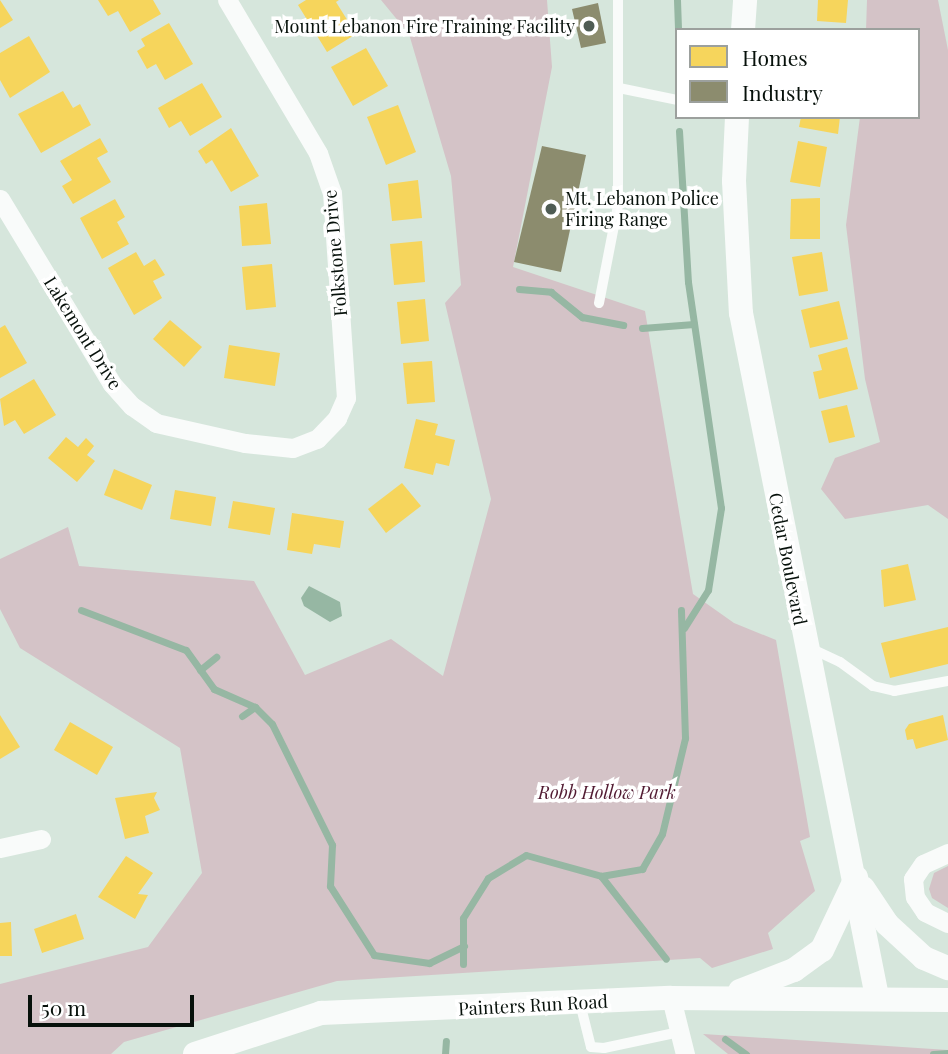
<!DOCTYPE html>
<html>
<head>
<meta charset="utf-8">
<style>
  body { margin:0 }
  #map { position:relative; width:948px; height:1054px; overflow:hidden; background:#d6e6dc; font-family:"Playfair Display",serif }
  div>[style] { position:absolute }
  .green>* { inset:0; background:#d4c3c7 }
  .water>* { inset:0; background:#96b7a3 }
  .homes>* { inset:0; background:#f6d55c }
  .industry>* { inset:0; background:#8c8c6e }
  .stream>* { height:7px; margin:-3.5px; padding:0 3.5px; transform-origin:3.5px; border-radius:3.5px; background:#96b7a3 }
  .service>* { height:10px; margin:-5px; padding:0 5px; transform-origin:5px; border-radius:5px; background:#f9fbfa }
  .minor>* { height:19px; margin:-9.5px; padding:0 9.5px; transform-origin:9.5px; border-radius:9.5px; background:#f9fbfa }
  .tertiary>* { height:24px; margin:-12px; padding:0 12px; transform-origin:12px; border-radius:12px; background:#f9fbfa }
  .dots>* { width:19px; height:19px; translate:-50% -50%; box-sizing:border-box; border:4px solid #fff; border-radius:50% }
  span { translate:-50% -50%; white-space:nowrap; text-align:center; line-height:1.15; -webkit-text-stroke:7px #fff; paint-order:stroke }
  .poi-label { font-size:18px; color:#07110b }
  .right { translate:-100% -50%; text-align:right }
  .left { translate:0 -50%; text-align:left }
  .street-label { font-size:18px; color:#07110b }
  .park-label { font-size:18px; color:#521b32; font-style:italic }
  .legend { position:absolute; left:675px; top:28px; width:245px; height:91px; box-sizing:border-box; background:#fff; border:2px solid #9ca09d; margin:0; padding:9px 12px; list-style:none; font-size:21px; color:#07110b }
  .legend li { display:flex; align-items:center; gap:14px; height:35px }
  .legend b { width:35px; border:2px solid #9ca09d }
  .scale { position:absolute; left:28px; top:995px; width:166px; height:32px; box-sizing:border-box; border:4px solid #07110b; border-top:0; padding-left:9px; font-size:21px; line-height:24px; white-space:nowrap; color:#07110b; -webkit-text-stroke:5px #fff; paint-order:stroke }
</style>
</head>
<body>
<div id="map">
  <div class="green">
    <i style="clip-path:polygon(381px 0,547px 0,552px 67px,513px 267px,645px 311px,693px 594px,734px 623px,776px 640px,810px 837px,800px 841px,815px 891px,768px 933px,773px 949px,712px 968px,700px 958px,337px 981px,124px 1042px,111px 1054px,0 1054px,0 984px,148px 947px,202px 873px,180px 748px,20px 648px,0 609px,0 559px,68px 527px,79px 566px,254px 581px,305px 675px,391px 639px,443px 676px,491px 499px,445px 303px,461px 285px,451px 176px,409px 34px)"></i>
    <i style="clip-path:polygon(867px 0,938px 0,948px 50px,948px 519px,928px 505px,845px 519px,821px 489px,835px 458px,880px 442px,865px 379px,846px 225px,860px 117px,918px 117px,918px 30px,866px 30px)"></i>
    <i style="clip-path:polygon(948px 866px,948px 908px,932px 898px,929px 889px,934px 873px)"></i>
    <i style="clip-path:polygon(703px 1034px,948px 1050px,948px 1054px,728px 1054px)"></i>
  </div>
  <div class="water">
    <i style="clip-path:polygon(309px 586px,340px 602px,342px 616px,330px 622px,304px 606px,301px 598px)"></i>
  </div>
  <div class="homes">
    <i style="clip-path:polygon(0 0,13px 20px,0 28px)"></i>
    <i style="clip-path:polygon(98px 0,153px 0,161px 14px,130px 32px,118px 11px,108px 16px)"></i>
    <i style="clip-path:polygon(306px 0,339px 0,336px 2px,356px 34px,327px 52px,298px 5px)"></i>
    <i style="clip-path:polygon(818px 0,848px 0,846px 23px,817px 21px)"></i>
    <i style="clip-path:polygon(169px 23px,193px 64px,165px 80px,156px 64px,147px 69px,137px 51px,145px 46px,141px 39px)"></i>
    <i style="clip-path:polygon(29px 36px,50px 72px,10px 98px,0 80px,0 53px)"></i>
    <i style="clip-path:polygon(366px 48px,388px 86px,353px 106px,331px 67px)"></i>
    <i style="clip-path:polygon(202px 83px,222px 117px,190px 136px,181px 121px,169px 128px,158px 108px)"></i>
    <i style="clip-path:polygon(63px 91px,73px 108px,80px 104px,91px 125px,41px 153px,18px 114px)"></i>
    <i style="clip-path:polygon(398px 105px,416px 152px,386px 165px,367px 117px)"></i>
    <i style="clip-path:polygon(801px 117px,840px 117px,838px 134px,799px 127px)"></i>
    <i style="clip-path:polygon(231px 128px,259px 176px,231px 192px,212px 160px,206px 164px,198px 151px)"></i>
    <i style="clip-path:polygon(100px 138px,108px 152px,97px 158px,111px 182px,73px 204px,62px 186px,72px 180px,60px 161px)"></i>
    <i style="clip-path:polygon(798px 141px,827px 147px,820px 187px,790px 182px)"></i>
    <i style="clip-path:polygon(418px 180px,422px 218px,392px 221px,388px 184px)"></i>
    <i style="clip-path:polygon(820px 198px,820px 239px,790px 239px,791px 199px)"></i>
    <i style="clip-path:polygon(115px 199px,125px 217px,117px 222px,129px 244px,102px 259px,80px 218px)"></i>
    <i style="clip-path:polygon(267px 203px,271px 244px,242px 246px,239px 206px)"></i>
    <i style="clip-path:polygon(422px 241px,425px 282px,394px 285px,390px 244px)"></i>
    <i style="clip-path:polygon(136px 252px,144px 266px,155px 259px,165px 275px,153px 281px,162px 298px,134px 315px,108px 268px)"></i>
    <i style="clip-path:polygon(822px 252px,828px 291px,799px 296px,792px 257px)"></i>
    <i style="clip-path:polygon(272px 264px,276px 307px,246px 310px,242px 267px)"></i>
    <i style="clip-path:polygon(425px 299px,429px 341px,401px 344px,397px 302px)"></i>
    <i style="clip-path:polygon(839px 301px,848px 339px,810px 348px,801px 310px)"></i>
    <i style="clip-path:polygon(170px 320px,202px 347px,184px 367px,153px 339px)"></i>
    <i style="clip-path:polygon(5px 325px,27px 363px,0 378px,0 328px)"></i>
    <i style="clip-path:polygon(229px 345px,280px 353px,275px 386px,224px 378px)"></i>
    <i style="clip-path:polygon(847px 347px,858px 389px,819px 399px,813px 372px,822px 370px,818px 355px)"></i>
    <i style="clip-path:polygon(432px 361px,435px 402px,407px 404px,403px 363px)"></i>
    <i style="clip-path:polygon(34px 379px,56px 415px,24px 434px,15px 420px,4px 426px,0 399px)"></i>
    <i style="clip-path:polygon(847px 405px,855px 437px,829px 443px,821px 411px)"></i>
    <i style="clip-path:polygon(416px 419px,438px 424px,435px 435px,455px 440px,449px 466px,436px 463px,433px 475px,404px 468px)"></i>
    <i style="clip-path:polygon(66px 437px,78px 447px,86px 438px,94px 446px,87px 455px,95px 461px,77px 482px,48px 458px)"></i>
    <i style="clip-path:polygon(114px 469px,152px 485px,142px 510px,104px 495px)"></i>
    <i style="clip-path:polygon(402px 483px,421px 506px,386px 533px,368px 509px)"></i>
    <i style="clip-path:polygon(175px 490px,216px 497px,211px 526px,170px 519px)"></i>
    <i style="clip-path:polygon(233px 501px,275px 508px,270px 535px,228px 528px)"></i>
    <i style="clip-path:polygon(292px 513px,344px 521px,340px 548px,314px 544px,312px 554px,287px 550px)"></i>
    <i style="clip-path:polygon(908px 564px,916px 600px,884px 607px,881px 570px)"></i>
    <i style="clip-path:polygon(948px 627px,948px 664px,890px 678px,881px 643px)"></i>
    <i style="clip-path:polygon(0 715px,20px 747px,0 759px)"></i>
    <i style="clip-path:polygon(943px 715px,948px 740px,916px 749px,913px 739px,907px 740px,905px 730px,909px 724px)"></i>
    <i style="clip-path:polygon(70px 722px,113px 747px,97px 775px,54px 750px)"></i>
    <i style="clip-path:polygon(157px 792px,154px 798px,160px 810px,145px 816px,149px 833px,125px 839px,115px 798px)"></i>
    <i style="clip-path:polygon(126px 856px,153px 873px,138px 894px,148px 895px,135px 919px,98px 897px)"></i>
    <i style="clip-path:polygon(76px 914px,84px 939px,42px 953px,34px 929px)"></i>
    <i style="clip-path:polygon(11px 922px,12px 956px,0 956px,0 923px)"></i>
  </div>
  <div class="industry">
    <i style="clip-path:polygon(598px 3px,606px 43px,581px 48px,572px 9px)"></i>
    <i style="clip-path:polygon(542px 146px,586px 155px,561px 272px,514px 262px)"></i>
  </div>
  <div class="stream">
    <i style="left:677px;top:0;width:30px;rotate:88deg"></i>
    <i style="left:679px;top:131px;width:151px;rotate:86.6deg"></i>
    <i style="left:688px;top:282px;width:228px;rotate:81.7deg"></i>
    <i style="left:721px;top:508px;width:83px;rotate:99deg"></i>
    <i style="left:708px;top:590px;width:45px;rotate:122.3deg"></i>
    <i style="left:519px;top:289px;width:32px;rotate:5deg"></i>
    <i style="left:551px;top:292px;width:40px;rotate:39deg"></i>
    <i style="left:582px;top:317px;width:42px;rotate:11deg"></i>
    <i style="left:642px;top:328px;width:52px;rotate:-4.4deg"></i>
    <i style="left:81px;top:610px;width:112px;rotate:20.9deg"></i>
    <i style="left:186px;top:650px;width:48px;rotate:54.3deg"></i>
    <i style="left:214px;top:689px;width:45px;rotate:23.7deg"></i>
    <i style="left:255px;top:707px;width:24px;rotate:45deg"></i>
    <i style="left:272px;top:724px;width:135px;rotate:63.6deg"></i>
    <i style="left:332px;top:845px;width:41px;rotate:92.8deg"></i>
    <i style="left:330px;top:886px;width:82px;rotate:57.5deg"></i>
    <i style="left:374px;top:955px;width:56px;rotate:8.3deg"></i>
    <i style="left:429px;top:963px;width:39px;rotate:-26deg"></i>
    <i style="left:200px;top:670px;width:21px;rotate:-39deg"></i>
    <i style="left:242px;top:716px;width:16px;rotate:-35deg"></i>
    <i style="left:601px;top:876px;width:42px;rotate:-9.7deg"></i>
    <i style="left:642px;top:869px;width:40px;rotate:-60.3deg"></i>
    <i style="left:662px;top:834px;width:99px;rotate:-76.5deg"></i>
    <i style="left:685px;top:738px;width:128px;rotate:-91.8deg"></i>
    <i style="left:463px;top:964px;width:46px;rotate:-90deg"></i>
    <i style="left:463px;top:918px;width:47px;rotate:-58deg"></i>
    <i style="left:488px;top:878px;width:44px;rotate:-31.2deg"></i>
    <i style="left:526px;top:855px;width:78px;rotate:15.6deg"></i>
    <i style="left:601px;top:876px;width:105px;rotate:51.9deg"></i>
    <i style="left:725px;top:1039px;width:26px;rotate:36deg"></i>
    <i style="left:445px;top:1054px;width:13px;rotate:-86deg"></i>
    <i style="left:933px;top:1054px;width:15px;rotate:-4deg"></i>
  </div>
  <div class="service">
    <i style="left:619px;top:88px;width:59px;rotate:11.7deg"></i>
    <i style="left:599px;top:303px;width:100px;rotate:-79deg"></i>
    <i style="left:618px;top:205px;width:205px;rotate:-90deg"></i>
    <i style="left:810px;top:648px;width:33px;rotate:25deg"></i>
    <i style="left:840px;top:662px;width:41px;rotate:36deg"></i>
    <i style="left:873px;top:686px;width:22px;rotate:13deg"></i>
    <i style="left:894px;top:691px;width:55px;rotate:-10.5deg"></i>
    <i style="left:580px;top:1003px;width:45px;rotate:76deg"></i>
    <i style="left:591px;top:1047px;width:13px;rotate:4deg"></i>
    <i style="left:604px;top:1048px;width:77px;rotate:-12deg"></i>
  </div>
  <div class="minor">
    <i style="left:0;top:199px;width:216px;rotate:58.8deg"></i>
    <i style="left:112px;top:384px;width:30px;rotate:48deg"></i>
    <i style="left:132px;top:406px;width:29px;rotate:35deg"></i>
    <i style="left:156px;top:423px;width:91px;rotate:12.7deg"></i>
    <i style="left:245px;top:443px;width:48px;rotate:5.9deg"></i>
    <i style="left:293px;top:448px;width:26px;rotate:-21deg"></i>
    <i style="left:317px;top:439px;width:29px;rotate:-46deg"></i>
    <i style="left:337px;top:418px;width:22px;rotate:-66deg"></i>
    <i style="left:346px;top:398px;width:205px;rotate:-93.9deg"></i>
    <i style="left:332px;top:193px;width:42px;rotate:-109.3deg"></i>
    <i style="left:318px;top:153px;width:178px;rotate:-120.7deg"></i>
    <i style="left:0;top:848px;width:42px;rotate:-12.4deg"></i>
    <i style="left:948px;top:853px;width:27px;rotate:156deg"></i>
    <i style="left:923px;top:864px;width:18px;rotate:124deg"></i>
    <i style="left:913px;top:879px;width:18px;rotate:84deg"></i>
    <i style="left:915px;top:897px;width:18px;rotate:56deg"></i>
    <i style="left:925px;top:912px;width:25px;rotate:26deg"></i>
    <i style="left:671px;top:998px;width:58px;rotate:76deg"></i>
  </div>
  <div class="tertiary">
    <i style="left:743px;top:30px;width:30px;rotate:-86deg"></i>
    <i style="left:737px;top:117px;width:64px;rotate:92.7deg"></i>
    <i style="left:734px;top:181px;width:132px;rotate:87deg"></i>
    <i style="left:741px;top:313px;width:697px;rotate:78.75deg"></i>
    <i style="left:863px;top:888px;width:43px;rotate:56.3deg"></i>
    <i style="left:887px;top:924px;width:50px;rotate:42.6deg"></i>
    <i style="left:924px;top:958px;width:26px;rotate:23deg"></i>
    <i style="left:740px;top:991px;width:58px;rotate:-21.3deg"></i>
    <i style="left:794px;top:970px;width:34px;rotate:-36deg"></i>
    <i style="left:822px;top:950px;width:80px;rotate:-64.7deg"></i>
    <i style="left:195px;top:1054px;width:133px;rotate:-18deg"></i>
    <i style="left:321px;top:1013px;width:350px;rotate:-2.5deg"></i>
    <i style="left:671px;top:998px;width:277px;rotate:0.4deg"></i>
  </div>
  <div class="dots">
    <i style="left:589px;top:26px;background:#4f5c54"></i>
    <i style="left:551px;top:209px;background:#4f5c54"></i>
  </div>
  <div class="poi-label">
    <span class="right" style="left:575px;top:26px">Mount Lebanon Fire Training Facility</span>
    <span class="left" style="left:565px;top:209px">Mt. Lebanon Police<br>Firing Range</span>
  </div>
  <div class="street-label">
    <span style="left:335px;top:253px;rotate:-95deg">Folkstone Drive</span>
    <span style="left:83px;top:333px;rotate:58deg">Lakemont Drive</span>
    <span style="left:788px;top:559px;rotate:79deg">Cedar Boulevard</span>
    <span style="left:533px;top:1005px;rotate:-3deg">Painters Run Road</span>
  </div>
  <div class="park-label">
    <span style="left:607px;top:792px">Robb Hollow Park</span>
  </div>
  <ul class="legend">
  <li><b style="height:19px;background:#f6d55c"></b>Homes</li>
  <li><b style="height:19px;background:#8c8c6e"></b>Industry</li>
  </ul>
  <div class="scale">50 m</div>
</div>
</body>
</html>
